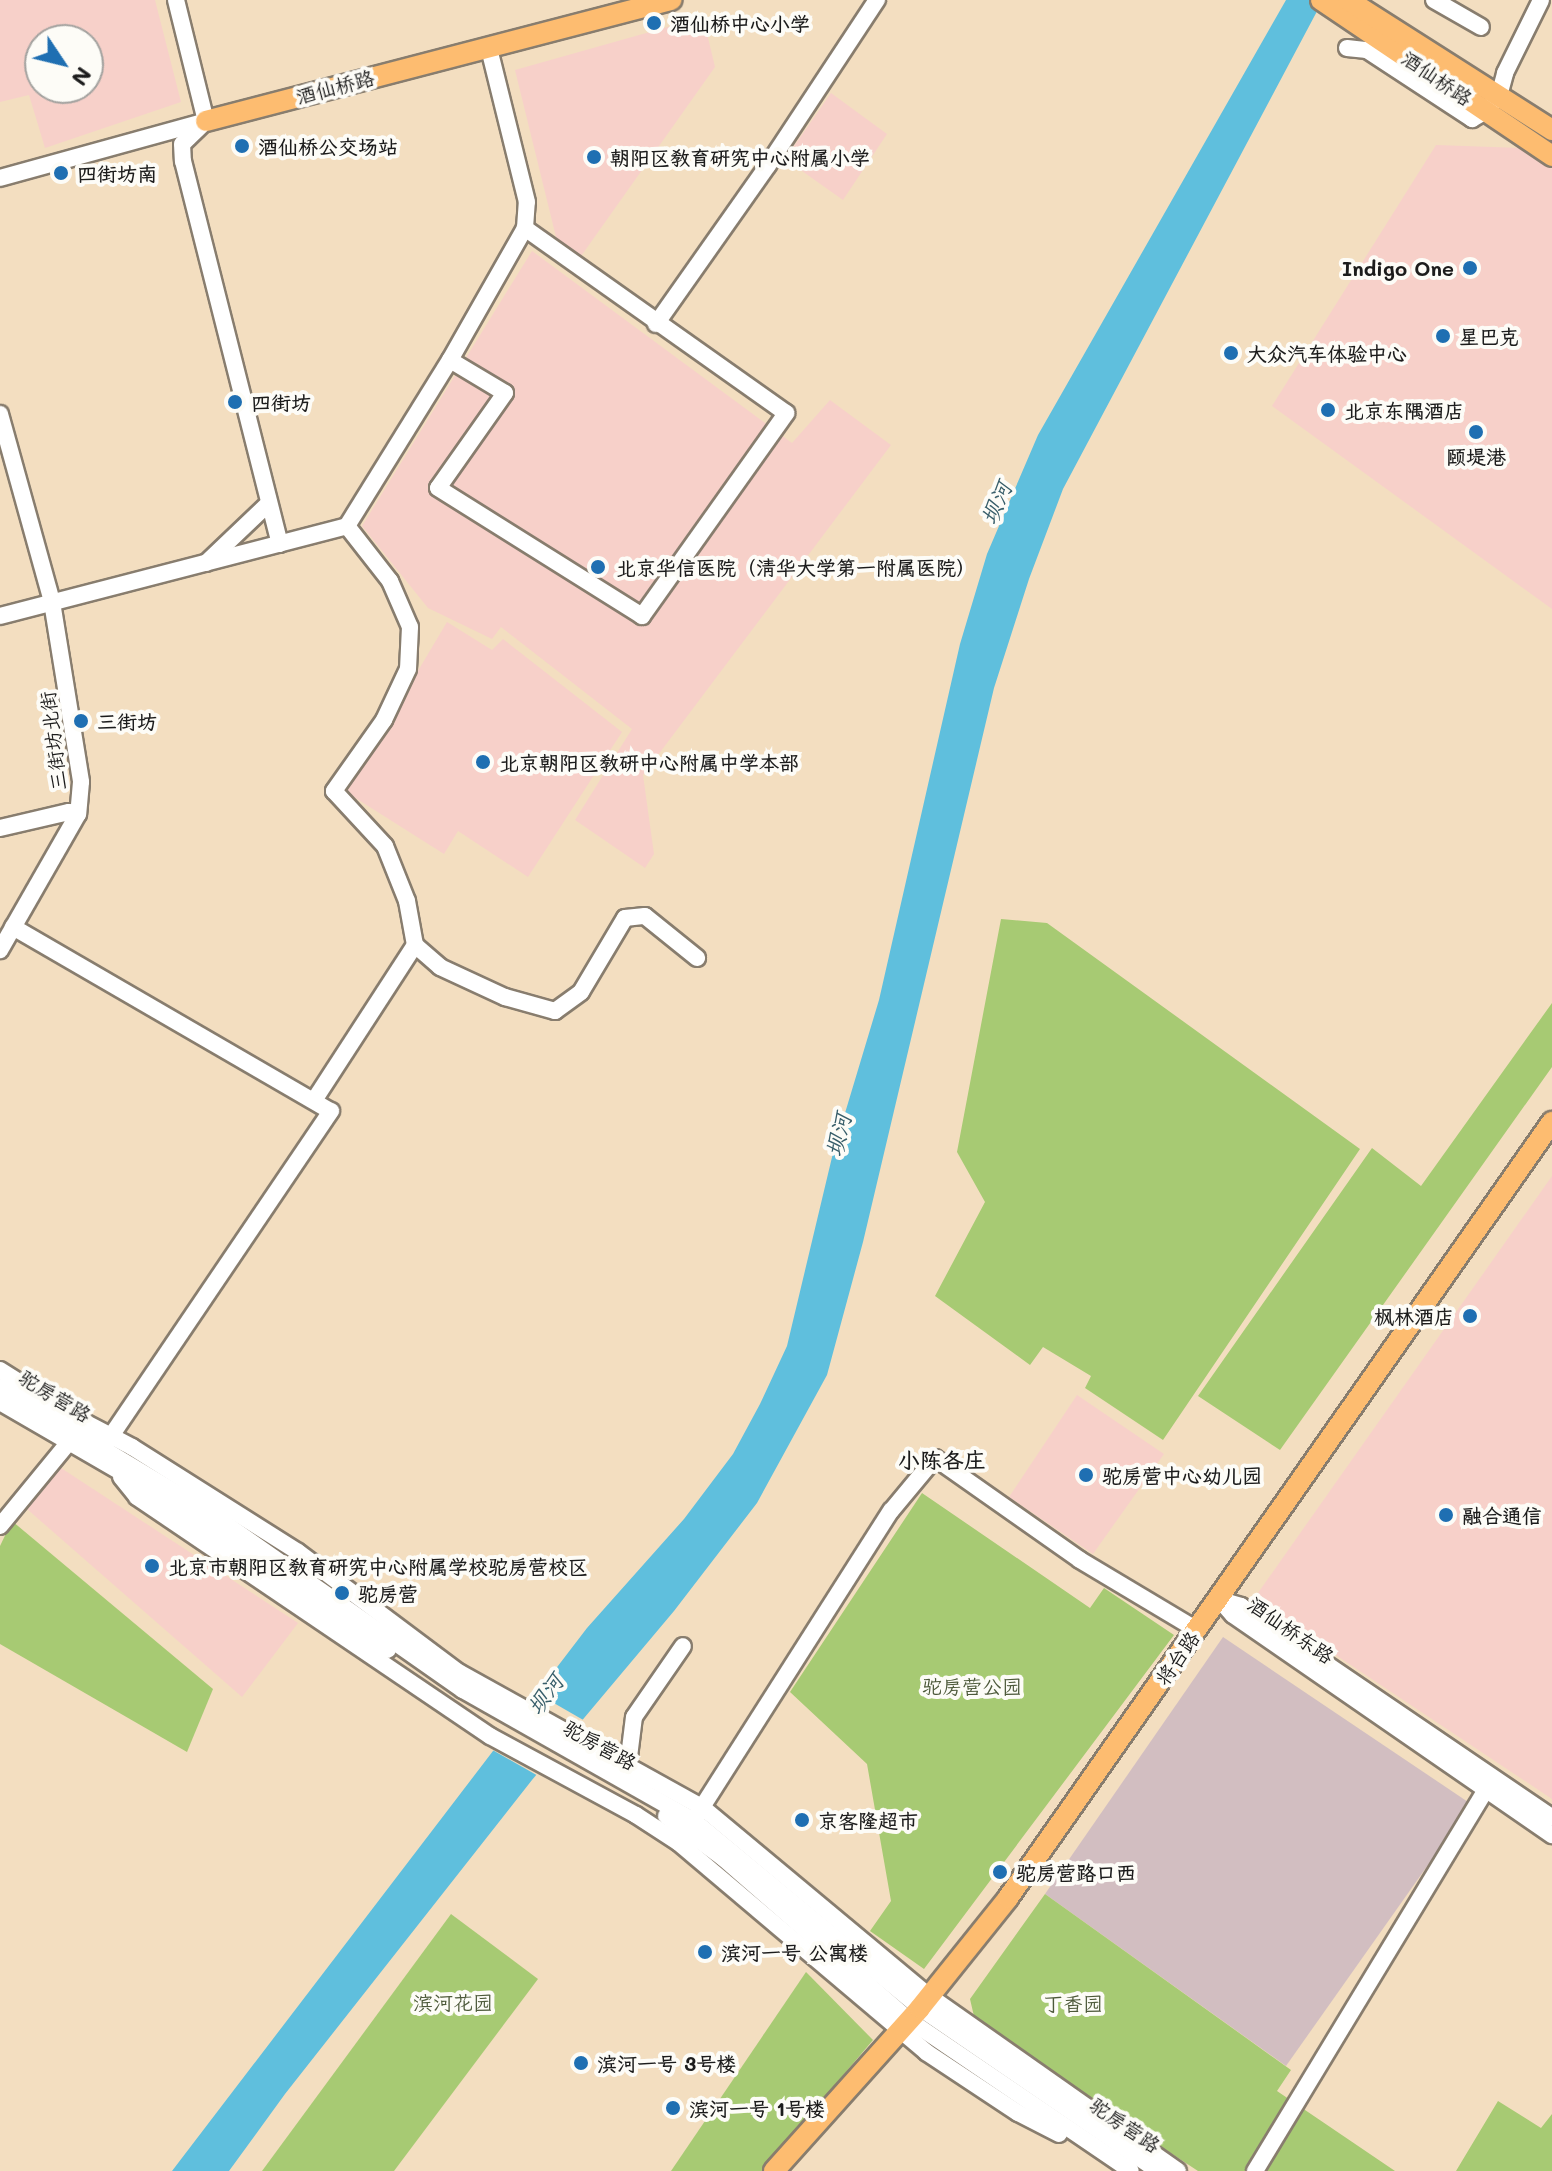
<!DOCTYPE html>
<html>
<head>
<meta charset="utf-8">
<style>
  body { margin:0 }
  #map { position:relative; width:1552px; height:2171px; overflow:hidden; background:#f3dec0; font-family:Mali,"LXGW WenKai TC",sans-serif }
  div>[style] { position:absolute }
  .built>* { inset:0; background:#f7d0c9 }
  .industrial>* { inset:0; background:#d2bec1 }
  .green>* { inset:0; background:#a7ca73 }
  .water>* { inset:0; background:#5fbfdd }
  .pier>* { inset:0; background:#f3dec0 }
  .roads { filter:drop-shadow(2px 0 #887d6e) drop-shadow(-2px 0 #887d6e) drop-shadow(0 2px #887d6e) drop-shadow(0 -2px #887d6e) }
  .minor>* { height:16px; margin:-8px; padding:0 8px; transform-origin:8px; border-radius:8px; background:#fff }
  .major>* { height:20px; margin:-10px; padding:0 10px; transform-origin:10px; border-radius:10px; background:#fdbc70 }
  .dots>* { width:22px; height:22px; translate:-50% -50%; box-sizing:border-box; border:4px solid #fdfcf7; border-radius:50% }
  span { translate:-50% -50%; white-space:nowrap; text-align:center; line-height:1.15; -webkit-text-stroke:8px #fdfcf7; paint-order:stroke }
  .poi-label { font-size:20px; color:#1c1c1c; font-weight:700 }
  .left { translate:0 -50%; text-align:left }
  .right { translate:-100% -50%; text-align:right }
  .street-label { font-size:20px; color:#1c1c1c }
  .park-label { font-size:20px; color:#4d593a }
  .water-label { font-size:22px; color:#375d69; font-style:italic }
  .neighbourhood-label { font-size:22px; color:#1c1c1c; font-weight:700 }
  .north { position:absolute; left:24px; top:24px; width:80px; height:80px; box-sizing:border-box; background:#fdfcf7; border:2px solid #a3a29f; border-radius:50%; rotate:125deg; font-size:22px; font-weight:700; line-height:32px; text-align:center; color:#1c1c1c }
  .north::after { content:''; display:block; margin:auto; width:28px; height:36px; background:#1f6fb2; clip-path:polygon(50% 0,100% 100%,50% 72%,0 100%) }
</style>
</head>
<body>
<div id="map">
  <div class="built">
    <i style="clip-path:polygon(evenodd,0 0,155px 0,181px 102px,45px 148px,29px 95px,0 102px,0 0,40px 40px,88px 40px,88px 88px,40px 88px,40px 40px)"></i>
    <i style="clip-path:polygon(703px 17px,715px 67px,579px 259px,558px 245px,515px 70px)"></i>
    <i style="clip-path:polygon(831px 93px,887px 134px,843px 200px,785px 159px)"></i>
    <i style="clip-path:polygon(1436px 145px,1521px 148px,1552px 169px,1552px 609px,1272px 406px)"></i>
    <i style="clip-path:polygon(532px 251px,792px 443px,830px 400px,891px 445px,643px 775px,654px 854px,645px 868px,575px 820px,632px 729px,501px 627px,492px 639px,428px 608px,362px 526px)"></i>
    <i style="clip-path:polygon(447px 622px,492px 650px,503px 639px,622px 732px,528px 877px,458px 831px,444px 854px,346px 792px)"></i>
    <i style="clip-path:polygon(1552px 1176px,1552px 1799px,1253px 1600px)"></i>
    <i style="clip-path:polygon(1077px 1395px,1164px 1454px,1093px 1554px,1009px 1497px)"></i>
    <i style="clip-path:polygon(58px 1466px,298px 1623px,242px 1697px,27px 1509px)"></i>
  </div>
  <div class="industrial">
    <i style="clip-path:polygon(1223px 1637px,1471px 1804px,1286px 2066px,1045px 1894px)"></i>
  </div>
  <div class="green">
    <i style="clip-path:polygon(1001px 919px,1047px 923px,1360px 1149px,1163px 1440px,1085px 1388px,1091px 1376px,1043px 1347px,1030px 1365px,935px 1296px,985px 1202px,957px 1152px)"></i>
    <i style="clip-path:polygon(1552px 1003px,1552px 1067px,1280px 1450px,1198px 1396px,1372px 1148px,1421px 1186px)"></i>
    <i style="clip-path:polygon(922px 1493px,1090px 1608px,1104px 1588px,1174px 1635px,924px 1969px,870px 1931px,891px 1901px,867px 1764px,790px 1692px)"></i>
    <i style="clip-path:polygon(12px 1521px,213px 1689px,187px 1752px,0 1644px,0 1546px)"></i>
    <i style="clip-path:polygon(1045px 1894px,1291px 2070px,1277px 2091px,1395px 2171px,1198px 2171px,976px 2025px,970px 1999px)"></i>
    <i style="clip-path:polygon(451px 1914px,538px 1979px,394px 2171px,262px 2171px)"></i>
    <i style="clip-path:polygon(806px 1972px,873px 2040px,762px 2171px,671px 2171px)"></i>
    <i style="clip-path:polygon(1498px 2101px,1541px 2128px,1552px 2114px,1552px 2171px,1456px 2171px)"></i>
  </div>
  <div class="water">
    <i style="clip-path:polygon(1286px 0,1323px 0,1063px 489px,1029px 579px,994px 688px,863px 1242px,827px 1375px,757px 1503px,674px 1611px,532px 1780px,285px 2094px,229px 2171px,172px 2171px,587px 1628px,684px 1519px,733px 1454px,760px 1404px,787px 1346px,833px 1153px,879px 1000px,960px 644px,987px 554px,1038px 435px)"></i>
  </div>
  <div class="pier">
    <i style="clip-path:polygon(533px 1691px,585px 1721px,540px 1777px,489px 1748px)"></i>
  </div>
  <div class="roads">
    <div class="minor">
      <i style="left:176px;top:0;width:125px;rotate:76.1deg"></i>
      <i style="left:1434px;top:0;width:54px;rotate:29.9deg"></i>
      <i style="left:1347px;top:48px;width:20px;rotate:6deg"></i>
      <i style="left:1367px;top:50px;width:126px;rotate:33.3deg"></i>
      <i style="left:1472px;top:119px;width:16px;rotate:-30deg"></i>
      <i style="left:1486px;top:111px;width:20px;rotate:-49deg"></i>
      <i style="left:1499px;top:96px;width:24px;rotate:-75deg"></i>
      <i style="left:1505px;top:73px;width:81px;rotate:-63.7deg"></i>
      <i style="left:206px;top:121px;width:33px;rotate:136deg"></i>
      <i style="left:182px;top:144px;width:17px;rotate:87deg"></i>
      <i style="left:183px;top:161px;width:395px;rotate:75.8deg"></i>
      <i style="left:0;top:178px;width:212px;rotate:-15.4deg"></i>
      <i style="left:656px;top:324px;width:194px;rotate:-54.8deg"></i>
      <i style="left:768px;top:165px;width:198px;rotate:-56.6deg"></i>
      <i style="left:450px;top:360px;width:64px;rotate:31deg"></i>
      <i style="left:505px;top:393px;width:116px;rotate:125.2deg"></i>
      <i style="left:438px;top:488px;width:241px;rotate:32.1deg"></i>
      <i style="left:642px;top:616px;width:249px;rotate:-54.6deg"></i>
      <i style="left:786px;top:413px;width:320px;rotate:-144.7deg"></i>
      <i style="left:0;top:414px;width:195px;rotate:74.5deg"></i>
      <i style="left:52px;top:602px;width:182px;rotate:80.8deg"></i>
      <i style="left:81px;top:782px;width:32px;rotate:95deg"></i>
      <i style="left:78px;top:814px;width:157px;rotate:119.8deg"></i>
      <i style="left:347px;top:526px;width:70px;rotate:52deg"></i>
      <i style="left:390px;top:581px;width:50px;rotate:66.5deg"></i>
      <i style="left:410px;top:627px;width:42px;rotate:92.7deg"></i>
      <i style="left:408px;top:669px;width:56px;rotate:115.2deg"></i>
      <i style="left:384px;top:720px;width:87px;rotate:125.2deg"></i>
      <i style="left:334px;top:791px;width:75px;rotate:47.2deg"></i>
      <i style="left:385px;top:846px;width:59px;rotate:68.2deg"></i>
      <i style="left:407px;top:901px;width:45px;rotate:79.7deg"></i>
      <i style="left:415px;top:945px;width:33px;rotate:41deg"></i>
      <i style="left:440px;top:967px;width:72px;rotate:24.8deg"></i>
      <i style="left:505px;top:997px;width:52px;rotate:15.6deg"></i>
      <i style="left:555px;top:1011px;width:32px;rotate:-36deg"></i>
      <i style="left:581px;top:992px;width:86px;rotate:-59.3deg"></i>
      <i style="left:625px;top:918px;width:20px;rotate:-6deg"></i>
      <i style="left:645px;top:916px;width:67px;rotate:38.9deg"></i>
      <i style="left:206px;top:563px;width:87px;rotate:-43.6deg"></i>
      <i style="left:0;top:616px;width:358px;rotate:-14.5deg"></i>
      <i style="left:347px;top:526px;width:195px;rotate:-58.2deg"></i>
      <i style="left:450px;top:360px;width:152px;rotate:-60.4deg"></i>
      <i style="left:525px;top:228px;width:26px;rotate:-86deg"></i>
      <i style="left:527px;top:202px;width:158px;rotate:-103.9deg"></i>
      <i style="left:0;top:828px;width:71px;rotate:-13.1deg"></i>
      <i style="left:69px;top:812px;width:9px;rotate:13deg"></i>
      <i style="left:13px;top:927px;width:367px;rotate:30.1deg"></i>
      <i style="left:331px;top:1111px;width:401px;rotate:124.1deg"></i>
      <i style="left:315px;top:1099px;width:184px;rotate:-57deg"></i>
      <i style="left:0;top:1370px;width:86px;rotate:32.2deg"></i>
      <i style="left:73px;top:1416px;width:67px;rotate:27.7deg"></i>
      <i style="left:132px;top:1447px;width:196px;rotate:32.3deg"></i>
      <i style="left:298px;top:1552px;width:202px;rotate:36.8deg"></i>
      <i style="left:460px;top:1673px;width:277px;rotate:29deg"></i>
      <i style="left:702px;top:1807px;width:295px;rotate:39.8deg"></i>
      <i style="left:929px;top:1996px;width:304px;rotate:35.1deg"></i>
      <i style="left:0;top:1387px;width:245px;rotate:31deg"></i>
      <i style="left:210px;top:1513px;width:309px;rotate:35deg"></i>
      <i style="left:463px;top:1690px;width:264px;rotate:29.5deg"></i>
      <i style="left:693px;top:1820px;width:295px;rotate:39.6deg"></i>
      <i style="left:920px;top:2008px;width:288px;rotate:34.4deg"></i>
      <i style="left:0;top:1402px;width:168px;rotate:30.1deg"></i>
      <i style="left:145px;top:1486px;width:293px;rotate:34deg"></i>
      <i style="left:121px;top:1477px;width:26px;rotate:51deg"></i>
      <i style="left:137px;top:1497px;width:426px;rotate:34.1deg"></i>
      <i style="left:490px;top:1736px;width:166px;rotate:28.4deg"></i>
      <i style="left:636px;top:1815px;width:51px;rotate:33.1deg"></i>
      <i style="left:679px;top:1843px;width:324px;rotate:40.2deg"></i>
      <i style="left:926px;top:2052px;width:110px;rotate:33.5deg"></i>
      <i style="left:1018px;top:2113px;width:46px;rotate:27.1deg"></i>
      <i style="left:0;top:1526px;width:115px;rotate:-50.6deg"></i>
      <i style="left:1219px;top:1599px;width:21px;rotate:49deg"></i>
      <i style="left:1233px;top:1615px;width:388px;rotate:34.6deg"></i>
      <i style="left:1220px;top:1600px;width:22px;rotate:16deg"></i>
      <i style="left:1241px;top:1606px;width:376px;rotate:34.2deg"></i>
      <i style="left:628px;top:1765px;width:48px;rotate:-82.9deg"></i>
      <i style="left:634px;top:1717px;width:86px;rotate:-55.4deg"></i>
      <i style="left:697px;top:1815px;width:361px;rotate:-57.5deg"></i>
      <i style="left:891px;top:1511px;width:69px;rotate:-50.3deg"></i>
      <i style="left:935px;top:1458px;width:177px;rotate:35.1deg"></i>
      <i style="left:1080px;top:1560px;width:136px;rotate:30.9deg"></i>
      <i style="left:666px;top:1816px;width:71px;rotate:36.4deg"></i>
      <i style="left:723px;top:1858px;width:247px;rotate:41.1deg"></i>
      <i style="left:909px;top:2020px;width:268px;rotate:34.2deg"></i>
      <i style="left:1255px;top:2171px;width:446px;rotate:-58.8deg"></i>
    </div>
    <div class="major">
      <i style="left:1321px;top:0;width:279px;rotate:34deg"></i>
      <i style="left:1348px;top:0;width:242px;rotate:32.5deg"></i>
      <i style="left:206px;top:121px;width:481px;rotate:-14.6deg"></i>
      <i style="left:774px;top:2171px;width:219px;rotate:-48.1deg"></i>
      <i style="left:920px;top:2008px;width:141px;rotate:-51.3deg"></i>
      <i style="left:1008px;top:1898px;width:948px;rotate:-54.97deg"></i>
    </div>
  </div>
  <div class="dots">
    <i style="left:654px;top:23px;background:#1f6fb2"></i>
    <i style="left:242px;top:146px;background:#1f6fb2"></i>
    <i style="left:594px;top:157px;background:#1f6fb2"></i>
    <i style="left:61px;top:173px;background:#1f6fb2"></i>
    <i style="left:1470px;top:268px;background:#1f6fb2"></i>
    <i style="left:1443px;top:336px;background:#1f6fb2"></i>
    <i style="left:1231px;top:353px;background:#1f6fb2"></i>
    <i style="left:235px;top:402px;background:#1f6fb2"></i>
    <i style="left:1328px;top:410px;background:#1f6fb2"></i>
    <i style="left:1476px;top:432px;background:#1f6fb2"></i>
    <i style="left:598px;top:567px;background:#1f6fb2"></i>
    <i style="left:81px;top:721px;background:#1f6fb2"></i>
    <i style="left:483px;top:762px;background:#1f6fb2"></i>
    <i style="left:1470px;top:1316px;background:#1f6fb2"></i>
    <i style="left:1086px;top:1475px;background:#1f6fb2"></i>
    <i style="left:1446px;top:1515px;background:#1f6fb2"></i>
    <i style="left:152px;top:1566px;background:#1f6fb2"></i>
    <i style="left:342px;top:1593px;background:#1f6fb2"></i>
    <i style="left:802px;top:1820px;background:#1f6fb2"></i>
    <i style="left:1000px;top:1872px;background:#1f6fb2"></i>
    <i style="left:705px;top:1952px;background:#1f6fb2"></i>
    <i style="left:581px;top:2063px;background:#1f6fb2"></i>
    <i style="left:673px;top:2108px;background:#1f6fb2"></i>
  </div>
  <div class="poi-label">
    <span class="left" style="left:670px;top:23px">酒仙桥中心小学</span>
    <span class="left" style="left:258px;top:146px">酒仙桥公交场站</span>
    <span class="left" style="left:610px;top:157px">朝阳区教育研究中心附属小学</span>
    <span class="left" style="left:77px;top:173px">四街坊南</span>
    <span class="right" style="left:1454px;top:268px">Indigo One</span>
    <span class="left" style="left:1459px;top:336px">星巴克</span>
    <span class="left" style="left:1247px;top:353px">大众汽车体验中心</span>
    <span class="left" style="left:251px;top:402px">四街坊</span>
    <span class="left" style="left:1344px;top:410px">北京东隅酒店</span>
    <span style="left:1476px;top:456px">颐堤港</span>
    <span class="left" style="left:616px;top:567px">北京华信医院（清华大学第一附属医院）</span>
    <span class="left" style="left:97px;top:721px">三街坊</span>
    <span class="left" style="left:499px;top:762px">北京朝阳区教研中心附属中学本部</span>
    <span class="right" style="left:1454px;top:1316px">枫林酒店</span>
    <span class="left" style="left:1102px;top:1475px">驼房营中心幼儿园</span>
    <span class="left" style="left:1462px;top:1515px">融合通信</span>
    <span class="left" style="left:168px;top:1566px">北京市朝阳区教育研究中心附属学校驼房营校区</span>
    <span class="left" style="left:358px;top:1593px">驼房营</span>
    <span class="left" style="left:818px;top:1820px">京客隆超市</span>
    <span class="left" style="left:1016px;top:1872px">驼房营路口西</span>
    <span class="left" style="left:721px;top:1952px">滨河一号 公寓楼</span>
    <span class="left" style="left:597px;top:2063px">滨河一号 3号楼</span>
    <span class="left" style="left:689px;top:2108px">滨河一号 1号楼</span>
  </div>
  <div class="street-label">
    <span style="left:1437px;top:78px;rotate:34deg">酒仙桥路</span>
    <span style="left:335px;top:87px;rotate:-15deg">酒仙桥路</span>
    <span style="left:53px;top:741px;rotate:-97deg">三街坊北街</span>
    <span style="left:55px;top:1396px;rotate:31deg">驼房营路</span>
    <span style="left:1291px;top:1630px;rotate:35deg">酒仙桥东路</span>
    <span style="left:1177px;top:1658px;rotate:-55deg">将台路</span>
    <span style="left:600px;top:1745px;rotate:29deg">驼房营路</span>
    <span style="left:1125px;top:2125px;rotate:34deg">驼房营路</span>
  </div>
  <div class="park-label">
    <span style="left:972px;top:1686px">驼房营公园</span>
    <span style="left:453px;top:2002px">滨河花园</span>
    <span style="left:1073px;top:2003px">丁香园</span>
  </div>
  <div class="water-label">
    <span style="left:996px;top:503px;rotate:-67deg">坝河</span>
    <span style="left:838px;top:1135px;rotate:-77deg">坝河</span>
    <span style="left:545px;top:1694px;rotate:-54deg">坝河</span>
  </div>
  <div class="neighbourhood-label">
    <span style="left:942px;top:1460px">小陈各庄</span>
  </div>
  <div class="north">N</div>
</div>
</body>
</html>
